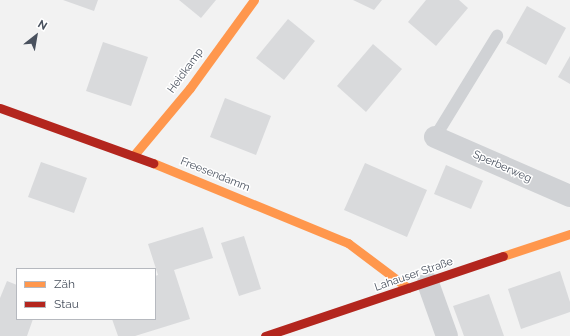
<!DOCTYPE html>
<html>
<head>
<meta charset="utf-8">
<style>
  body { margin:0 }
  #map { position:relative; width:570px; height:336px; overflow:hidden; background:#f2f2f2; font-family:Raleway,sans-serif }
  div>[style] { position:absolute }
  .building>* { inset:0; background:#d9dadc }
  .lane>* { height:12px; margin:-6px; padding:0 6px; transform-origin:6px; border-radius:6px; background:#d0d2d5 }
  .street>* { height:22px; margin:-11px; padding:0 11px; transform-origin:11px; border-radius:11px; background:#d0d2d5 }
  .slow>* { height:9px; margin:-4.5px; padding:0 4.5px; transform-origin:4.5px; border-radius:4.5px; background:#ff974d }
  .jam>* { height:9px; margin:-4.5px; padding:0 4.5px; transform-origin:4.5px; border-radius:4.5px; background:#b3261e }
  span { translate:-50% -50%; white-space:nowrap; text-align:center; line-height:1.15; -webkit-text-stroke:3px #fff; paint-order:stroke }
  .street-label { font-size:11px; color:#49515e }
  .legend { position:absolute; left:16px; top:268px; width:140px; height:52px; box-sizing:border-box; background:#fff; border:1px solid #b6b9bf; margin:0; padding:5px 7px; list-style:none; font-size:12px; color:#49515e }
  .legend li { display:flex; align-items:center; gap:8px; height:20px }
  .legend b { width:20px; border:1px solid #b6b9bf }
  .north { position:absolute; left:16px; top:16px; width:40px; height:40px; -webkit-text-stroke:3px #fff; paint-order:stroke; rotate:31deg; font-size:11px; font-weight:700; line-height:16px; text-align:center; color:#49515e }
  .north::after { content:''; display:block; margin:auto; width:14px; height:18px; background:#49515e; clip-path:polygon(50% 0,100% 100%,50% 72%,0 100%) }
</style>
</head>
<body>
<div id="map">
  <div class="building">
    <i style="clip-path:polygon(63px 0,98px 0,94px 11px)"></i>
    <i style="clip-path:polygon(179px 0,216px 0,201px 18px)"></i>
    <i style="clip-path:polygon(353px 0,382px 0,374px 10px)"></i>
    <i style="clip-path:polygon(426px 0,459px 0,468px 8px,436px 46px,408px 22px)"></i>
    <i style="clip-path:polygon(527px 6px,566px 28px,546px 65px,506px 43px)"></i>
    <i style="clip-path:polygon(288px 19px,315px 41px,284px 80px,256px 58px)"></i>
    <i style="clip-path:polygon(103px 42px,148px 57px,131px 106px,86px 91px)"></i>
    <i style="clip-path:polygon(373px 44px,402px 69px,366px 112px,337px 86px)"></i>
    <i style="clip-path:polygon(570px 56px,570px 84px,558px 77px)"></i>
    <i style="clip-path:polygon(225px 98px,271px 116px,256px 155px,210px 137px)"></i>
    <i style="clip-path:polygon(41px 162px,87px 178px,74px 213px,28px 197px)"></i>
    <i style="clip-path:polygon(365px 163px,427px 190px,407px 237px,344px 210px)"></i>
    <i style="clip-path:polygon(446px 165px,483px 181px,471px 209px,434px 194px)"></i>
    <i style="clip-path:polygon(203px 227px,213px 258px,174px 270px,190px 319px,135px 336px,118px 336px,112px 319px,155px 319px,155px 276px,158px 275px,148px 244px)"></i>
    <i style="clip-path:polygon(244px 236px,261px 289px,239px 296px,221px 243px)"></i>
    <i style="clip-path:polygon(560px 271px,570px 302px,570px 312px,521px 329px,508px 289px)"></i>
    <i style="clip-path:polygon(7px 281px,17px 285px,17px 319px,33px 319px,27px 336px,0 336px,0 298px)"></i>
    <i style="clip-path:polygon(489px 294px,504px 336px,464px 336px,453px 306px)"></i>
  </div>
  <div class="lane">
    <i style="left:435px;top:137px;width:119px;rotate:-58.5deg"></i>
  </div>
  <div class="street">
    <i style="left:435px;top:137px;width:147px;rotate:23.6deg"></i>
    <i style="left:428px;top:283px;width:56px;rotate:70.3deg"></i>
  </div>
  <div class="slow">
    <i style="left:134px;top:155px;width:87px;rotate:-50.1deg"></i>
    <i style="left:190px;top:88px;width:109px;rotate:-54deg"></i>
    <i style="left:153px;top:163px;width:211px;rotate:22.3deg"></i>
    <i style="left:348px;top:243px;width:75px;rotate:36.9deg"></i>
    <i style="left:503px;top:256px;width:71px;rotate:-18.2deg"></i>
  </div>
  <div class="jam">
    <i style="left:0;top:108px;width:163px;rotate:19.8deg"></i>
    <i style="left:265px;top:336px;width:251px;rotate:-18.6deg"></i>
  </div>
  <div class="street-label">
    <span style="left:186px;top:71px;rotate:-54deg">Heidkamp</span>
    <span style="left:502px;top:167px;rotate:24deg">Sperberweg</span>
    <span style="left:215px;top:175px;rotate:22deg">Freesendamm</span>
    <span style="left:414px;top:275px;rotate:-19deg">Lahauser Straße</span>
  </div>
  <ul class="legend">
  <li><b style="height:5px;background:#ff974d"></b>Zäh</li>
  <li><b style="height:5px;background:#b3261e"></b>Stau</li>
  </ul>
  <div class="north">N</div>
</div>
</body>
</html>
